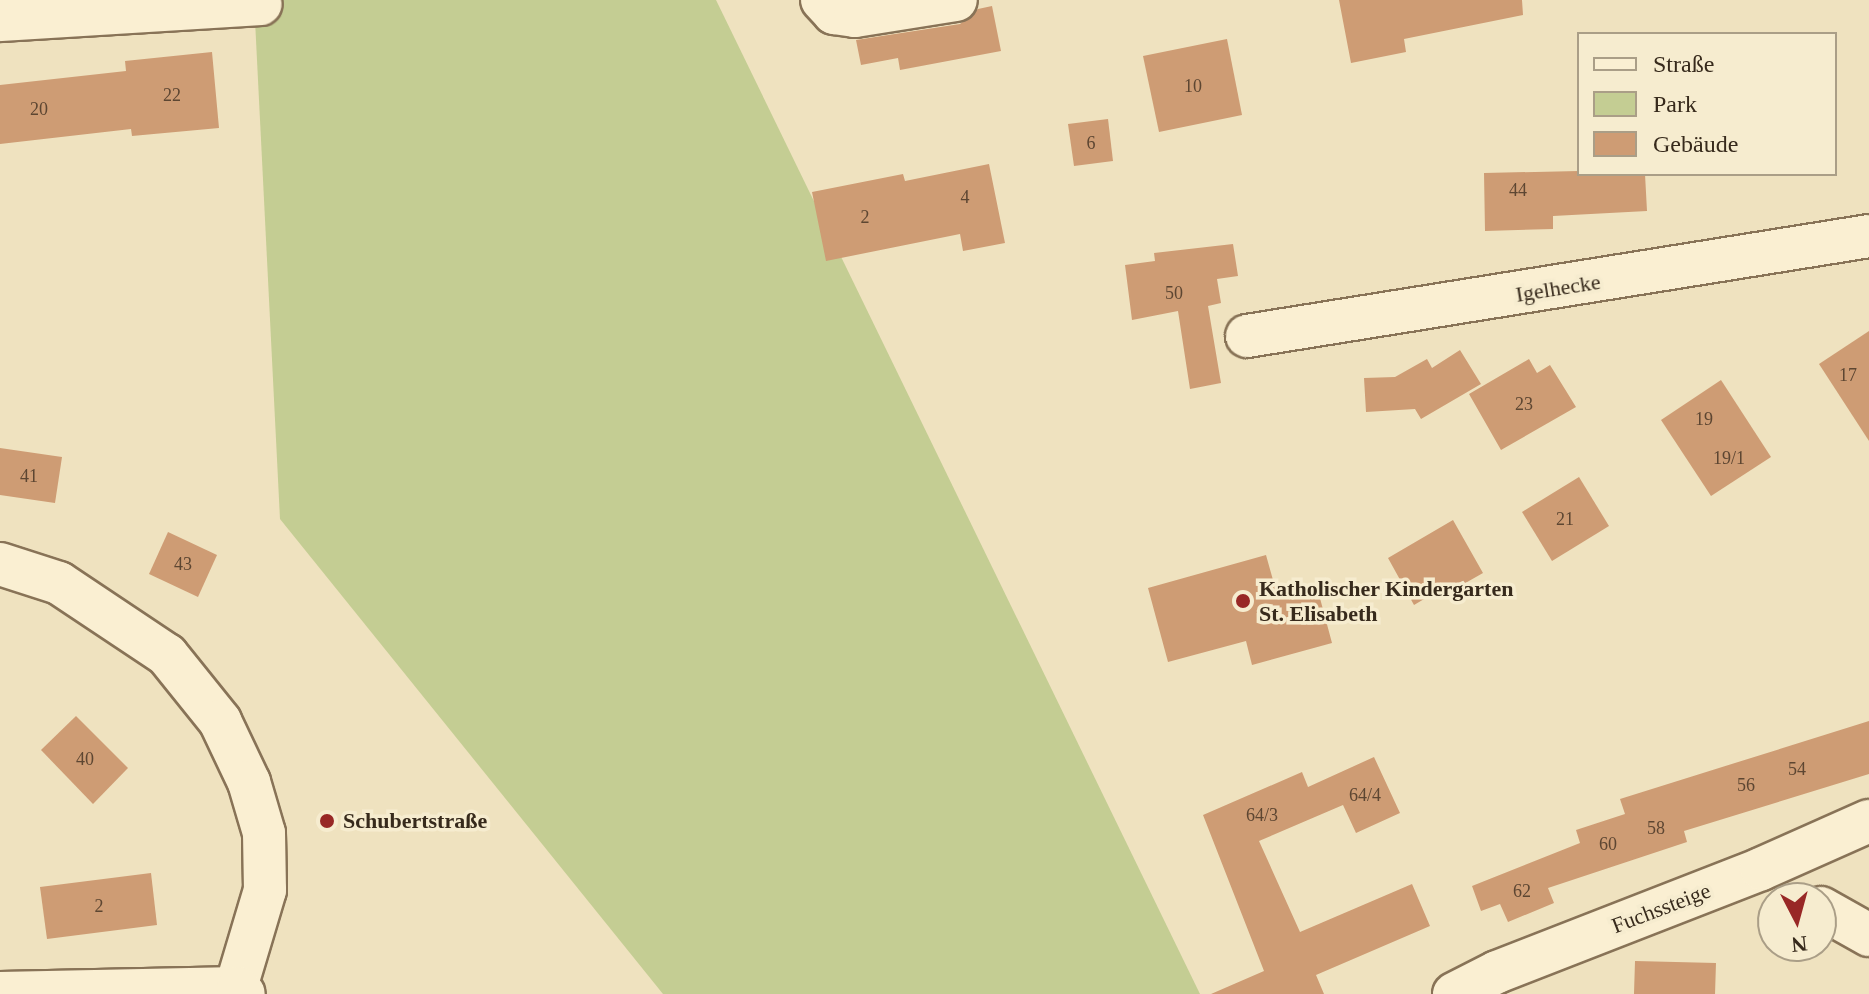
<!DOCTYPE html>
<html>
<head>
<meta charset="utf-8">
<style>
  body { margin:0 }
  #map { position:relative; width:1869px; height:994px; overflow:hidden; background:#efe2bf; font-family:Georgia,serif }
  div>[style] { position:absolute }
  .green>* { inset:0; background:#c4cd93 }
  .building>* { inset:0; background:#ce9c74 }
  .roads { filter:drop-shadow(2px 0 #887357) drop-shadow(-2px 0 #887357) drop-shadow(0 2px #887357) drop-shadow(0 -2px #887357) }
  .minor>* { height:42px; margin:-21px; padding:0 21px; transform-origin:21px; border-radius:21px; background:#faefd2 }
  .dots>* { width:22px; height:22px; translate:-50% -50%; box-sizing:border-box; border:4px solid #f6eccf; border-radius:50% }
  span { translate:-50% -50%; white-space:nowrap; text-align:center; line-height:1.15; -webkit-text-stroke:7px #f6eccf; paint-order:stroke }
  .number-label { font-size:18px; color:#5d4632 }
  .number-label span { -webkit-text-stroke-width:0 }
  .street-label { font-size:22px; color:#372a1c }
  .poi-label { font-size:22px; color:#372a1c; font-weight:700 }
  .left { translate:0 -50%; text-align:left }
  .legend { position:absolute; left:1577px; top:32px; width:260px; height:144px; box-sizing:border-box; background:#f6eccf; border:2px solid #aa9e87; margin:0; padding:10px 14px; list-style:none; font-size:24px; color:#372a1c }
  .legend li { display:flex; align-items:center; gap:16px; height:40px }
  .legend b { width:40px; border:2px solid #aa9e87 }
  .north { position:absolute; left:1757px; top:882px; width:80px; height:80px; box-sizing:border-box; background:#f6eccf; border:2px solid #aa9e87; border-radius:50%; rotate:174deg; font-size:22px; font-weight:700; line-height:32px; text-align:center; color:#372a1c }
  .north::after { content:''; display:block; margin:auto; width:28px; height:36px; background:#982826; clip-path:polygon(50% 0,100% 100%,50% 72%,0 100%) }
</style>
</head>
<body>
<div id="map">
  <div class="green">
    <i style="clip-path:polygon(254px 0,716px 0,1200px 994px,663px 994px,280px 519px)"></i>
  </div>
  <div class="building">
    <i style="clip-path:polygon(1339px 0,1522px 0,1523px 15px,1404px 39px,1406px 52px,1351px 63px)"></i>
    <i style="clip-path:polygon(992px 6px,1001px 51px,900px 70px,898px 58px,861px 65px,856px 40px,960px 24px,978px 9px)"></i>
    <i style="clip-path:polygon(1227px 39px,1242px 115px,1159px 132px,1143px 56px)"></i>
    <i style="clip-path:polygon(212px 52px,219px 128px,132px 136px,131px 129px,0 144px,0 85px,126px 71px,125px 61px)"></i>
    <i style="clip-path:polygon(1108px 119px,1113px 161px,1074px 166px,1068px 124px)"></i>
    <i style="clip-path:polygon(989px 164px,1005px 243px,963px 251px,960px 234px,826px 261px,812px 192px,903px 174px,905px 181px)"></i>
    <i style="clip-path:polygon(1579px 171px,1645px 174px,1647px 211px,1553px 216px,1553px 229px,1485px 231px,1484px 173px)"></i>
    <i style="clip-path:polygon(1233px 244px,1238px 276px,1217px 279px,1221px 303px,1208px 306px,1221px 383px,1190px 389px,1178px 311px,1132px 320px,1125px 265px,1155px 261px,1154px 253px)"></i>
    <i style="clip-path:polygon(1869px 331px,1869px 441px,1819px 364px)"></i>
    <i style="clip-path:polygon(1460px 350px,1481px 384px,1421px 419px,1415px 409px,1366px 412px,1364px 378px,1395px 377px,1427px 359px,1432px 368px)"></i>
    <i style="clip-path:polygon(1529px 359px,1537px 373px,1550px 365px,1576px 407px,1501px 450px,1469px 394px)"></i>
    <i style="clip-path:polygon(1721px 380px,1771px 457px,1711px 496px,1661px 420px)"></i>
    <i style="clip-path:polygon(0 448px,62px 457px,55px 503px,0 495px)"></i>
    <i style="clip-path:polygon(1579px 477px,1609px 526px,1552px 561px,1522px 512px)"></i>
    <i style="clip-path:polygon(1453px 520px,1483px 573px,1439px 598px,1436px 592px,1414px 605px,1388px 558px)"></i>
    <i style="clip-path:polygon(168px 532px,217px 555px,198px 597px,149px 574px)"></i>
    <i style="clip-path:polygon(1266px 555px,1278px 598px,1317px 587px,1332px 643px,1252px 665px,1246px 641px,1168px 662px,1148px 588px)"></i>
    <i style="clip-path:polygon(76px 716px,128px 768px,93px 804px,41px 750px)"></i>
    <i style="clip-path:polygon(1869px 721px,1869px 774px,1684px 831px,1687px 842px,1548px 888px,1554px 903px,1508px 922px,1500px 904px,1481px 911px,1472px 886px,1580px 843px,1576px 830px,1625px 814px,1620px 799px)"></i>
    <i style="clip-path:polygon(1374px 757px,1400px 813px,1356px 833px,1343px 805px,1259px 841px,1300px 932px,1412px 884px,1430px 926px,1316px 975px,1324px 994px,1211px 994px,1264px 971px,1203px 815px,1302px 772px,1308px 787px)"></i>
    <i style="clip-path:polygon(151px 873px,157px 925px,47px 939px,40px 887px)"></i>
    <i style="clip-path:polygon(1635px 961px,1716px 963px,1715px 994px,1634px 994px)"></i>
  </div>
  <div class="roads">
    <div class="minor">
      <i style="left:822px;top:0;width:18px;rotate:47deg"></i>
      <i style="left:834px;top:13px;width:21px;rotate:8deg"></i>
      <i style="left:855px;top:16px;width:102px;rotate:-9deg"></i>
      <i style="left:0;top:20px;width:261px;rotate:-3.5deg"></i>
      <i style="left:1247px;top:336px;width:630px;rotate:-9.13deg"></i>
      <i style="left:0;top:564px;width:62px;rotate:17.9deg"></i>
      <i style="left:59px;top:583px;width:130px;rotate:33.7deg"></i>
      <i style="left:167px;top:655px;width:85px;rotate:51.2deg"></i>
      <i style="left:220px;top:721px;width:68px;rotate:64.6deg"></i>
      <i style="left:249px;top:782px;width:53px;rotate:73.6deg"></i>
      <i style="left:264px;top:833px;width:57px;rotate:89deg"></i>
      <i style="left:265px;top:890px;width:109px;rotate:106.6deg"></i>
      <i style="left:1821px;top:908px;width:55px;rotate:29.4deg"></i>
      <i style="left:0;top:993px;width:238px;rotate:-1.2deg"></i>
      <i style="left:238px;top:988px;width:8px;rotate:45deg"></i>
      <i style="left:1454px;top:994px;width:48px;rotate:-27.1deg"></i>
      <i style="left:1497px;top:972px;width:283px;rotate:-21.3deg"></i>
      <i style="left:1761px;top:869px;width:118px;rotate:-24deg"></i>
    </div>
  </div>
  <div class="dots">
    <i style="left:1243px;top:601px;background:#982826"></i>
    <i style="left:327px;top:821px;background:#982826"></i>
  </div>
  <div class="number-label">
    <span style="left:1193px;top:86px">10</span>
    <span style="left:172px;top:95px">22</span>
    <span style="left:39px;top:109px">20</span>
    <span style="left:1091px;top:143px">6</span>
    <span style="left:1518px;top:190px">44</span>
    <span style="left:965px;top:197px">4</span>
    <span style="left:865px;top:217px">2</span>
    <span style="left:1174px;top:293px">50</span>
    <span style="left:1848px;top:375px">17</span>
    <span style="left:1524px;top:404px">23</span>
    <span style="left:1704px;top:419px">19</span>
    <span style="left:1729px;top:458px">19/1</span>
    <span style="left:29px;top:476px">41</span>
    <span style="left:1565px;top:519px">21</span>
    <span style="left:183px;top:564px">43</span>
    <span style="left:85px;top:759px">40</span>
    <span style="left:1797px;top:769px">54</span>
    <span style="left:1746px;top:785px">56</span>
    <span style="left:1365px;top:795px">64/4</span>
    <span style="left:1262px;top:815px">64/3</span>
    <span style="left:1656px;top:828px">58</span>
    <span style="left:1608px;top:844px">60</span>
    <span style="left:1522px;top:891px">62</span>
    <span style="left:99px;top:906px">2</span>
  </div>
  <div class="street-label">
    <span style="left:1558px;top:288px;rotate:-9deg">Igelhecke</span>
    <span style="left:1661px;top:908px;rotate:-21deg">Fuchssteige</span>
  </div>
  <div class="poi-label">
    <span class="left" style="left:1259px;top:601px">Katholischer Kindergarten<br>St. Elisabeth</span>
    <span class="left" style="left:343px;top:821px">Schubertstraße</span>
  </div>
  <ul class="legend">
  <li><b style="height:10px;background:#faefd2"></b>Straße</li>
  <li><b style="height:22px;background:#c4cd93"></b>Park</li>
  <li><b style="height:22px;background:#ce9c74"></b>Gebäude</li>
  </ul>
  <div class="north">N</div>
</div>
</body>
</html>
